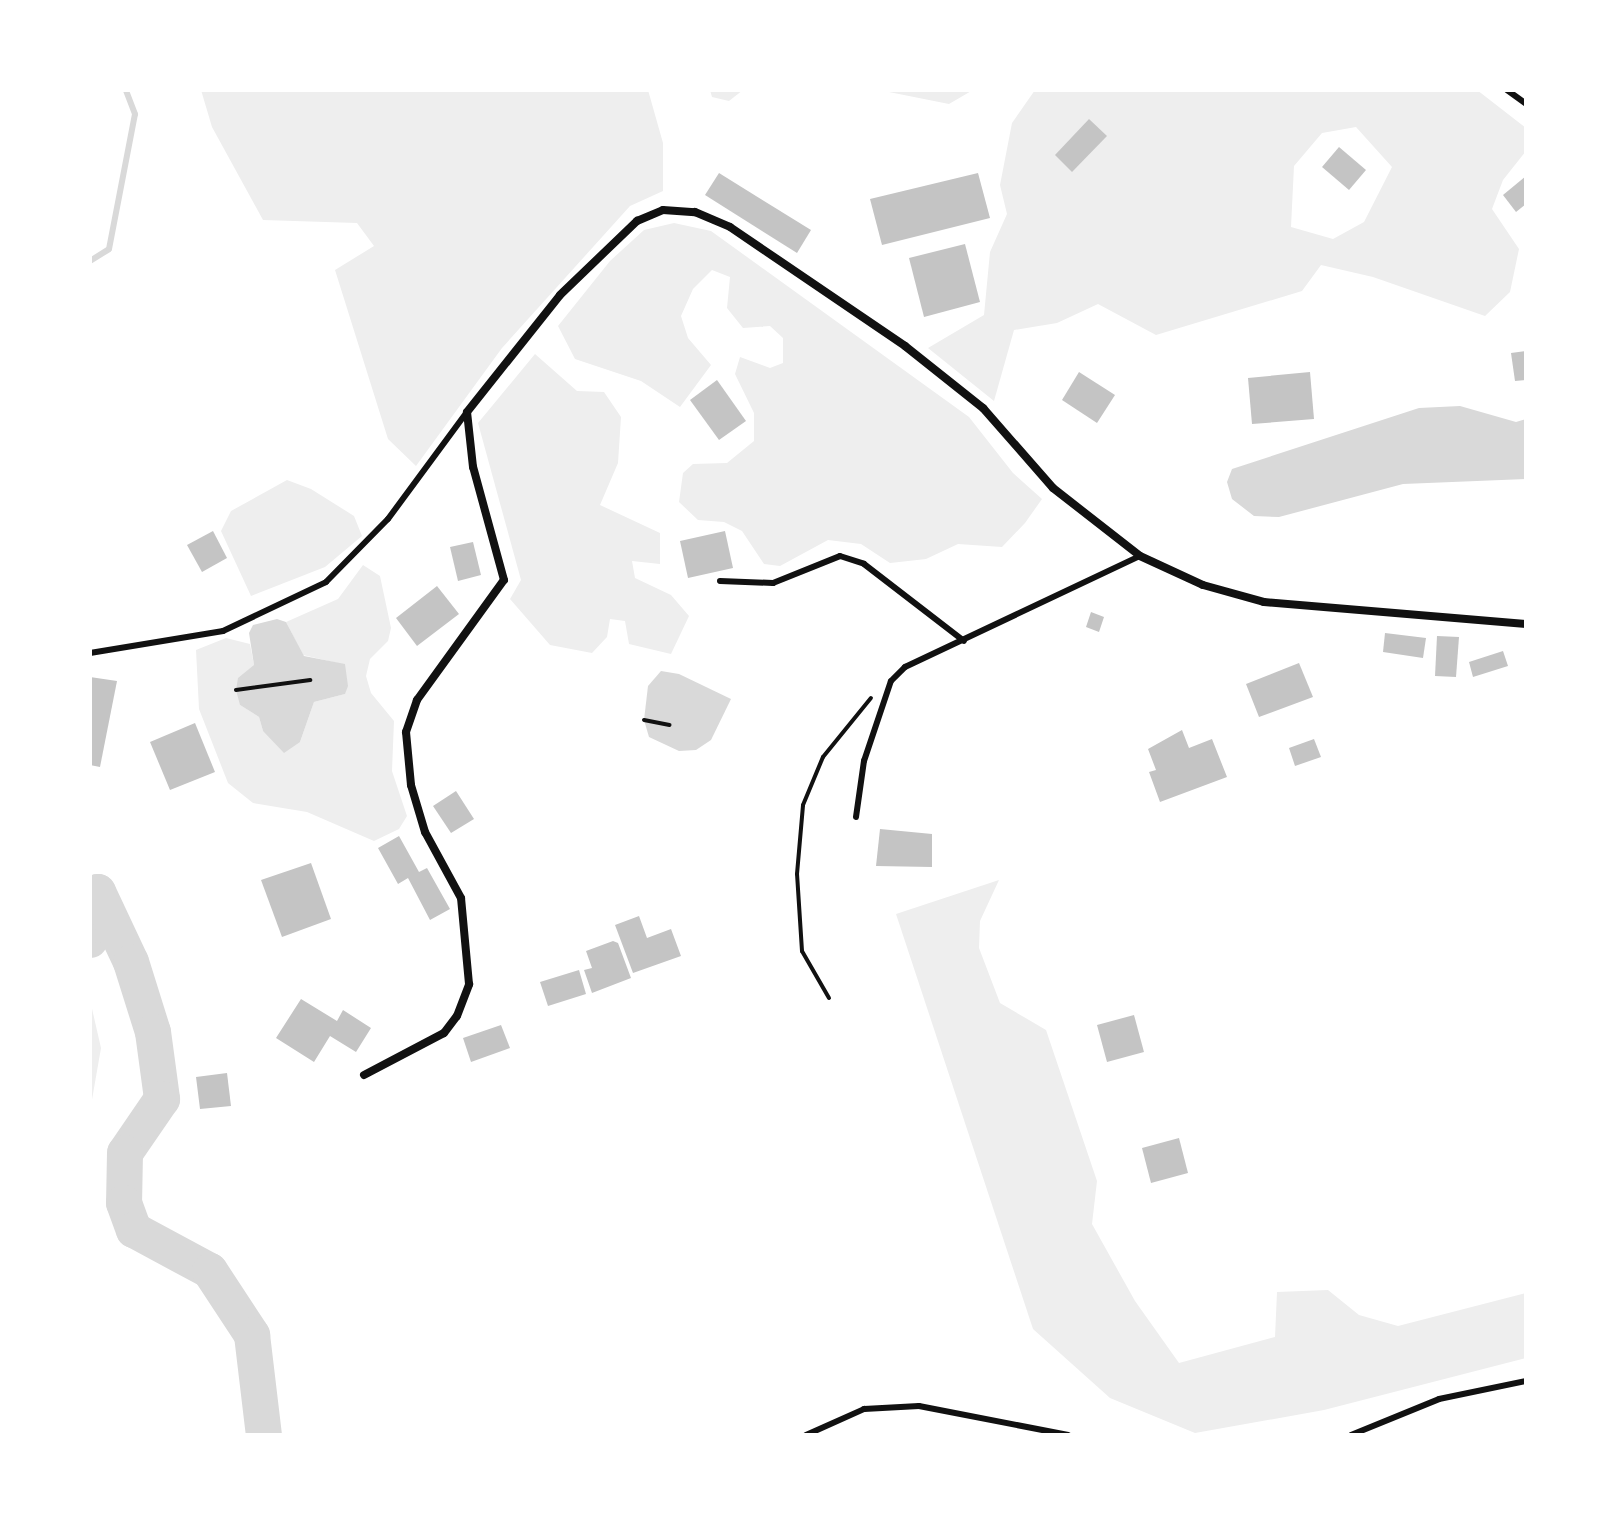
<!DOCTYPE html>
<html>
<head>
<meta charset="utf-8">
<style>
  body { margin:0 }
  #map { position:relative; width:1616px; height:1525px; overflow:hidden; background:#fff; font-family:Roboto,sans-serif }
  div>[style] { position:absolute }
  .green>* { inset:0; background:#eee }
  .water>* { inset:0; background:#d9d9d9 }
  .stream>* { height:6px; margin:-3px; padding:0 3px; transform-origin:3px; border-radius:3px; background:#d9d9d9 }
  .river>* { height:36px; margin:-18px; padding:0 18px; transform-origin:18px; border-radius:18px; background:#d9d9d9 }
  .building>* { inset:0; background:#c4c4c4 }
  .path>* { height:4px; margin:-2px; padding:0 2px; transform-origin:2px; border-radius:2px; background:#111 }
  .service>* { height:6px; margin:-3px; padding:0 3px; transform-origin:3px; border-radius:3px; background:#111 }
  .minor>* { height:8px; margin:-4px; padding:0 4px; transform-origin:4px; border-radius:4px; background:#111 }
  span { translate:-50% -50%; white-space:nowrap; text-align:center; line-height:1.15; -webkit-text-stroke:7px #fff; paint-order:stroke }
  .frame { position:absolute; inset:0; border:92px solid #fff; pointer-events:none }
</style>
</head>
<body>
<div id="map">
  <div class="green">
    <i style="clip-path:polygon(201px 90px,648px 90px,663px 143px,663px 191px,630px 206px,502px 348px,416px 466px,388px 439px,335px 270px,374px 246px,357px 223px,263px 220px,212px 127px)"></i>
    <i style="clip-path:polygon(710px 90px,743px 90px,729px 101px,712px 97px)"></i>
    <i style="clip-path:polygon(879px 90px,973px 90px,949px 104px)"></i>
    <i style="clip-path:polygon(evenodd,1035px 90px,1477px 90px,1526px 128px,1526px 151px,1503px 180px,1492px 209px,1519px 249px,1510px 292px,1485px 316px,1373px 277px,1321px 265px,1302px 291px,1156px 335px,1098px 304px,1057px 323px,1014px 330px,994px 401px,928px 348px,984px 315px,990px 252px,1007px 214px,1000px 185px,1012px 123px,1035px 90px,1356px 127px,1392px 167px,1364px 222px,1333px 239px,1291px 227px,1294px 166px,1322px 133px,1356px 127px)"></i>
    <i style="clip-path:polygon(674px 223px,711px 231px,969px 417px,1013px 473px,1042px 499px,1025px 523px,1002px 547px,958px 544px,926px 559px,890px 563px,861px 544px,828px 540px,780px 566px,764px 564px,742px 531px,724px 522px,698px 520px,679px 502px,683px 473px,693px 464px,727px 463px,754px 441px,754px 413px,735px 374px,740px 357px,770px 368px,783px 363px,783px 338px,770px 326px,743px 328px,727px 308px,730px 277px,712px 270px,693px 289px,681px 316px,688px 338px,711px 365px,680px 407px,641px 381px,575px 359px,558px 326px,610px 261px,644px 230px)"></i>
    <i style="clip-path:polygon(535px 354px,577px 391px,604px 392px,621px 417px,618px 463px,600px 505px,660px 533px,660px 564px,632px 561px,635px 578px,671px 595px,689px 616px,671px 654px,629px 644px,625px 621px,610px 619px,607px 637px,592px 653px,550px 645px,510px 599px,521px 580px,478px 423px)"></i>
    <i style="clip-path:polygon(287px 480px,311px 489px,354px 516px,362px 536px,325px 567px,251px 596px,221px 531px,231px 511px)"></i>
    <i style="clip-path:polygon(363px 565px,380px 576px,391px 628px,388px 641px,370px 659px,366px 676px,371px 693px,394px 721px,392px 771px,407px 816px,399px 829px,374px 841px,307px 812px,253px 803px,228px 783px,199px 709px,196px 650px,226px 638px,250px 644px,254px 665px,240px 705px,259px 717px,263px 731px,300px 742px,314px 702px,345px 694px,337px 663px,303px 655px,286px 622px,338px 599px)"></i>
    <i style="clip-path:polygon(999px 880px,980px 921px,979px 948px,1000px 1003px,1046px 1030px,1097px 1181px,1092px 1224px,1135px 1301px,1179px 1363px,1275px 1337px,1277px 1292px,1328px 1290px,1359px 1315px,1398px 1326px,1526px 1293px,1526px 1358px,1324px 1410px,1195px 1433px,1110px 1398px,1033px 1329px,896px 914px)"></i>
    <i style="clip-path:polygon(90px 1000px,101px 1048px,90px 1111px)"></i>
  </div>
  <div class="water">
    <i style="clip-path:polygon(1460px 406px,1516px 422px,1526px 419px,1526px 479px,1403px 484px,1279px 517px,1254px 516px,1232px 499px,1227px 482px,1232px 469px,1419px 408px)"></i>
    <i style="clip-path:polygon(277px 619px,286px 622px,304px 656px,345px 664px,348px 686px,345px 694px,314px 702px,300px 742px,284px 753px,263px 731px,259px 717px,240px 705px,236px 690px,238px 678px,254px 665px,249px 633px,253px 625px)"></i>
    <i style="clip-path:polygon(661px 671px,679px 674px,731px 699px,711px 740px,696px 750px,679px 751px,649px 737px,644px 720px,648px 686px)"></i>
  </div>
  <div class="stream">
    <i style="left:90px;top:261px;width:22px;rotate:-32deg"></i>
    <i style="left:109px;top:249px;width:137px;rotate:-79.1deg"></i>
    <i style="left:135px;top:114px;width:26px;rotate:-111deg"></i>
  </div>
  <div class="river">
    <i style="left:90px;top:940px;width:17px;rotate:-62deg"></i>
    <i style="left:98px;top:925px;width:33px;rotate:-90deg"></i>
    <i style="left:98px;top:892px;width:77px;rotate:64.8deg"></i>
    <i style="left:131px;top:962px;width:73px;rotate:72.6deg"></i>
    <i style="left:153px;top:1032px;width:68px;rotate:82.3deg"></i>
    <i style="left:162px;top:1099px;width:65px;rotate:124.4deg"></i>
    <i style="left:125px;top:1153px;width:50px;rotate:91.1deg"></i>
    <i style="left:124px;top:1203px;width:29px;rotate:70deg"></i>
    <i style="left:134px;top:1230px;width:86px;rotate:28.3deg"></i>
    <i style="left:210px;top:1271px;width:77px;rotate:56.7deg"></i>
    <i style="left:252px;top:1335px;width:101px;rotate:83.2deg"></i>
  </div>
  <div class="building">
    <i style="clip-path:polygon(1089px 119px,1107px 136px,1072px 172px,1055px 155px)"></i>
    <i style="clip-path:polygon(1339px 147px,1366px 170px,1349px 190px,1322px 167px)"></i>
    <i style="clip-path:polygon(719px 173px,811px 230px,797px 253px,705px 195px)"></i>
    <i style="clip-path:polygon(978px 173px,990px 218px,882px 245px,870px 199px)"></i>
    <i style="clip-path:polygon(1526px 176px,1526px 204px,1516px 212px,1503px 195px)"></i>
    <i style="clip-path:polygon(965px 244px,980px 302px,924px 317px,909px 258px)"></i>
    <i style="clip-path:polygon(1526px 351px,1526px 380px,1515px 381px,1511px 353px)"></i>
    <i style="clip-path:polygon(1079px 372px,1115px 395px,1097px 423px,1062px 400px)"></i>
    <i style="clip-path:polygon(1310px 372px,1314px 419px,1252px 424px,1248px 378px)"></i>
    <i style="clip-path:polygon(717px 380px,746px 421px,719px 440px,690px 400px)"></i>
    <i style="clip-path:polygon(213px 531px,227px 558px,202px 572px,187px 545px)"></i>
    <i style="clip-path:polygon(725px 531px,733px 568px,688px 578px,680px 541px)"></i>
    <i style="clip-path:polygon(473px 542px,481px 575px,458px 581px,450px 547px)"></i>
    <i style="clip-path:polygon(437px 586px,459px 614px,417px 646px,396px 618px)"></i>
    <i style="clip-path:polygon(1091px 612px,1104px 617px,1099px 632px,1086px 627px)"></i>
    <i style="clip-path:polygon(1385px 633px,1426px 638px,1423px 658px,1383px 652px)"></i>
    <i style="clip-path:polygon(1437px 636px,1459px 637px,1456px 677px,1435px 676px)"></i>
    <i style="clip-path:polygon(1503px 651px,1508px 666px,1473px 677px,1469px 662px)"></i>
    <i style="clip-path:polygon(1299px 663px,1313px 697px,1259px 717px,1246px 684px)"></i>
    <i style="clip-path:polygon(90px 677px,117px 681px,100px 767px,90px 765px)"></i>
    <i style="clip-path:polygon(195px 723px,215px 772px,170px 790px,150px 742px)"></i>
    <i style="clip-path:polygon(1182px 730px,1189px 748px,1212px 739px,1227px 777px,1160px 802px,1149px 772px,1156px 770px,1148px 749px)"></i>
    <i style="clip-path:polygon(1314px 739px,1321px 757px,1295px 766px,1289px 748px)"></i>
    <i style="clip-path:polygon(456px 791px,474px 819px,451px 833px,433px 806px)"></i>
    <i style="clip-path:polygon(880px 829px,932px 834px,932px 867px,876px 866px)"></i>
    <i style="clip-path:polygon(399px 836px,419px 872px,427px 868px,450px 909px,430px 920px,408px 878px,398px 884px,378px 848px)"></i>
    <i style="clip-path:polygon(311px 863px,331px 919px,282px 937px,261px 880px)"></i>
    <i style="clip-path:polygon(639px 916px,647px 938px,671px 929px,681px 956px,633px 973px,615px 925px)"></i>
    <i style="clip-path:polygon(613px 941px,618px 943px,631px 978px,592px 993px,584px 970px,592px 968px,586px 951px)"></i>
    <i style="clip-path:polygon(579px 970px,586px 994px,548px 1006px,540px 982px)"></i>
    <i style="clip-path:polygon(301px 999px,337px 1021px,343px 1010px,371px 1028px,356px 1052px,330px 1036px,314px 1062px,276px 1038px)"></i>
    <i style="clip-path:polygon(1134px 1015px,1144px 1052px,1107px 1062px,1097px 1025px)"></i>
    <i style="clip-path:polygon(501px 1025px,510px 1048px,471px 1062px,463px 1038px)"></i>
    <i style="clip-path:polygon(227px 1073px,231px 1106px,200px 1109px,196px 1077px)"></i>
    <i style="clip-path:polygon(1179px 1138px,1188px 1173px,1151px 1183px,1142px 1148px)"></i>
  </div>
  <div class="path">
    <i style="left:236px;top:690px;width:75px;rotate:-7.7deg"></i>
    <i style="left:644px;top:720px;width:26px;rotate:11deg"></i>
    <i style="left:829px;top:998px;width:54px;rotate:-119.9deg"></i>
    <i style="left:802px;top:951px;width:77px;rotate:-93.7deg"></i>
    <i style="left:797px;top:874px;width:69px;rotate:-85deg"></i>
    <i style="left:803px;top:805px;width:52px;rotate:-67.4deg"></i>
    <i style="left:823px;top:757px;width:76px;rotate:-50.9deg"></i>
  </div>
  <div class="service">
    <i style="left:1507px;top:90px;width:24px;rotate:36deg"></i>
    <i style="left:720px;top:581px;width:53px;rotate:2.2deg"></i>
    <i style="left:773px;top:583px;width:72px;rotate:-21.9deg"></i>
    <i style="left:840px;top:556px;width:25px;rotate:18deg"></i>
    <i style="left:864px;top:564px;width:126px;rotate:37.6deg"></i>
    <i style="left:90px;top:653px;width:135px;rotate:-9.4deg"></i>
    <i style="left:223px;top:631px;width:114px;rotate:-25.4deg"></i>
    <i style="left:326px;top:582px;width:88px;rotate:-45.5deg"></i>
    <i style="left:388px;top:519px;width:133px;rotate:-53.6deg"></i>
    <i style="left:856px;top:817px;width:57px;rotate:-81.9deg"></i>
    <i style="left:864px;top:761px;width:84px;rotate:-71.4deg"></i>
    <i style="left:891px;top:681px;width:20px;rotate:-45deg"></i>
    <i style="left:905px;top:667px;width:260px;rotate:-25.3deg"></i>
    <i style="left:806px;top:1435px;width:64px;rotate:-24.1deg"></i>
    <i style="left:864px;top:1409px;width:55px;rotate:-3.1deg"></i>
    <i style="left:919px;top:1406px;width:152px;rotate:11deg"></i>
    <i style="left:1351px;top:1435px;width:95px;rotate:-22.2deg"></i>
    <i style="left:1439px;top:1399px;width:89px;rotate:-11.7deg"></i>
  </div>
  <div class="minor">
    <i style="left:364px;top:1075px;width:90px;rotate:-27.7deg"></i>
    <i style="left:444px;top:1033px;width:21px;rotate:-53deg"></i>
    <i style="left:457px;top:1016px;width:34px;rotate:-69deg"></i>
    <i style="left:469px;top:984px;width:86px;rotate:-95.3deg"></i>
    <i style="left:461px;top:898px;width:75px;rotate:-118.6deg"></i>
    <i style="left:425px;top:832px;width:49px;rotate:-106.6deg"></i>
    <i style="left:411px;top:785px;width:53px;rotate:-95.4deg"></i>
    <i style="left:406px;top:732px;width:34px;rotate:-71deg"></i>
    <i style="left:417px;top:700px;width:148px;rotate:-54.1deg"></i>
    <i style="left:504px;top:580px;width:117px;rotate:-105.3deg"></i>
    <i style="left:473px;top:467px;width:55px;rotate:-96.2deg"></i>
    <i style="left:467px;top:412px;width:149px;rotate:-51.5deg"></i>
    <i style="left:560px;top:295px;width:107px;rotate:-43.9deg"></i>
    <i style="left:637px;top:221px;width:28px;rotate:-23deg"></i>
    <i style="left:663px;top:210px;width:32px;rotate:4deg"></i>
    <i style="left:695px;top:212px;width:38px;rotate:23deg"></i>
    <i style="left:730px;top:227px;width:212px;rotate:34.2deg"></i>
    <i style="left:905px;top:346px;width:100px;rotate:38.5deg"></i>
    <i style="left:983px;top:408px;width:106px;rotate:48.8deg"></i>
    <i style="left:1053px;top:488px;width:110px;rotate:38deg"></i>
    <i style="left:1140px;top:556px;width:69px;rotate:24.7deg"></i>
    <i style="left:1203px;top:585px;width:63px;rotate:15.6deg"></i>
    <i style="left:1264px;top:602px;width:263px;rotate:4.8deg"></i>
  </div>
  <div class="frame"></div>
</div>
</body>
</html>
